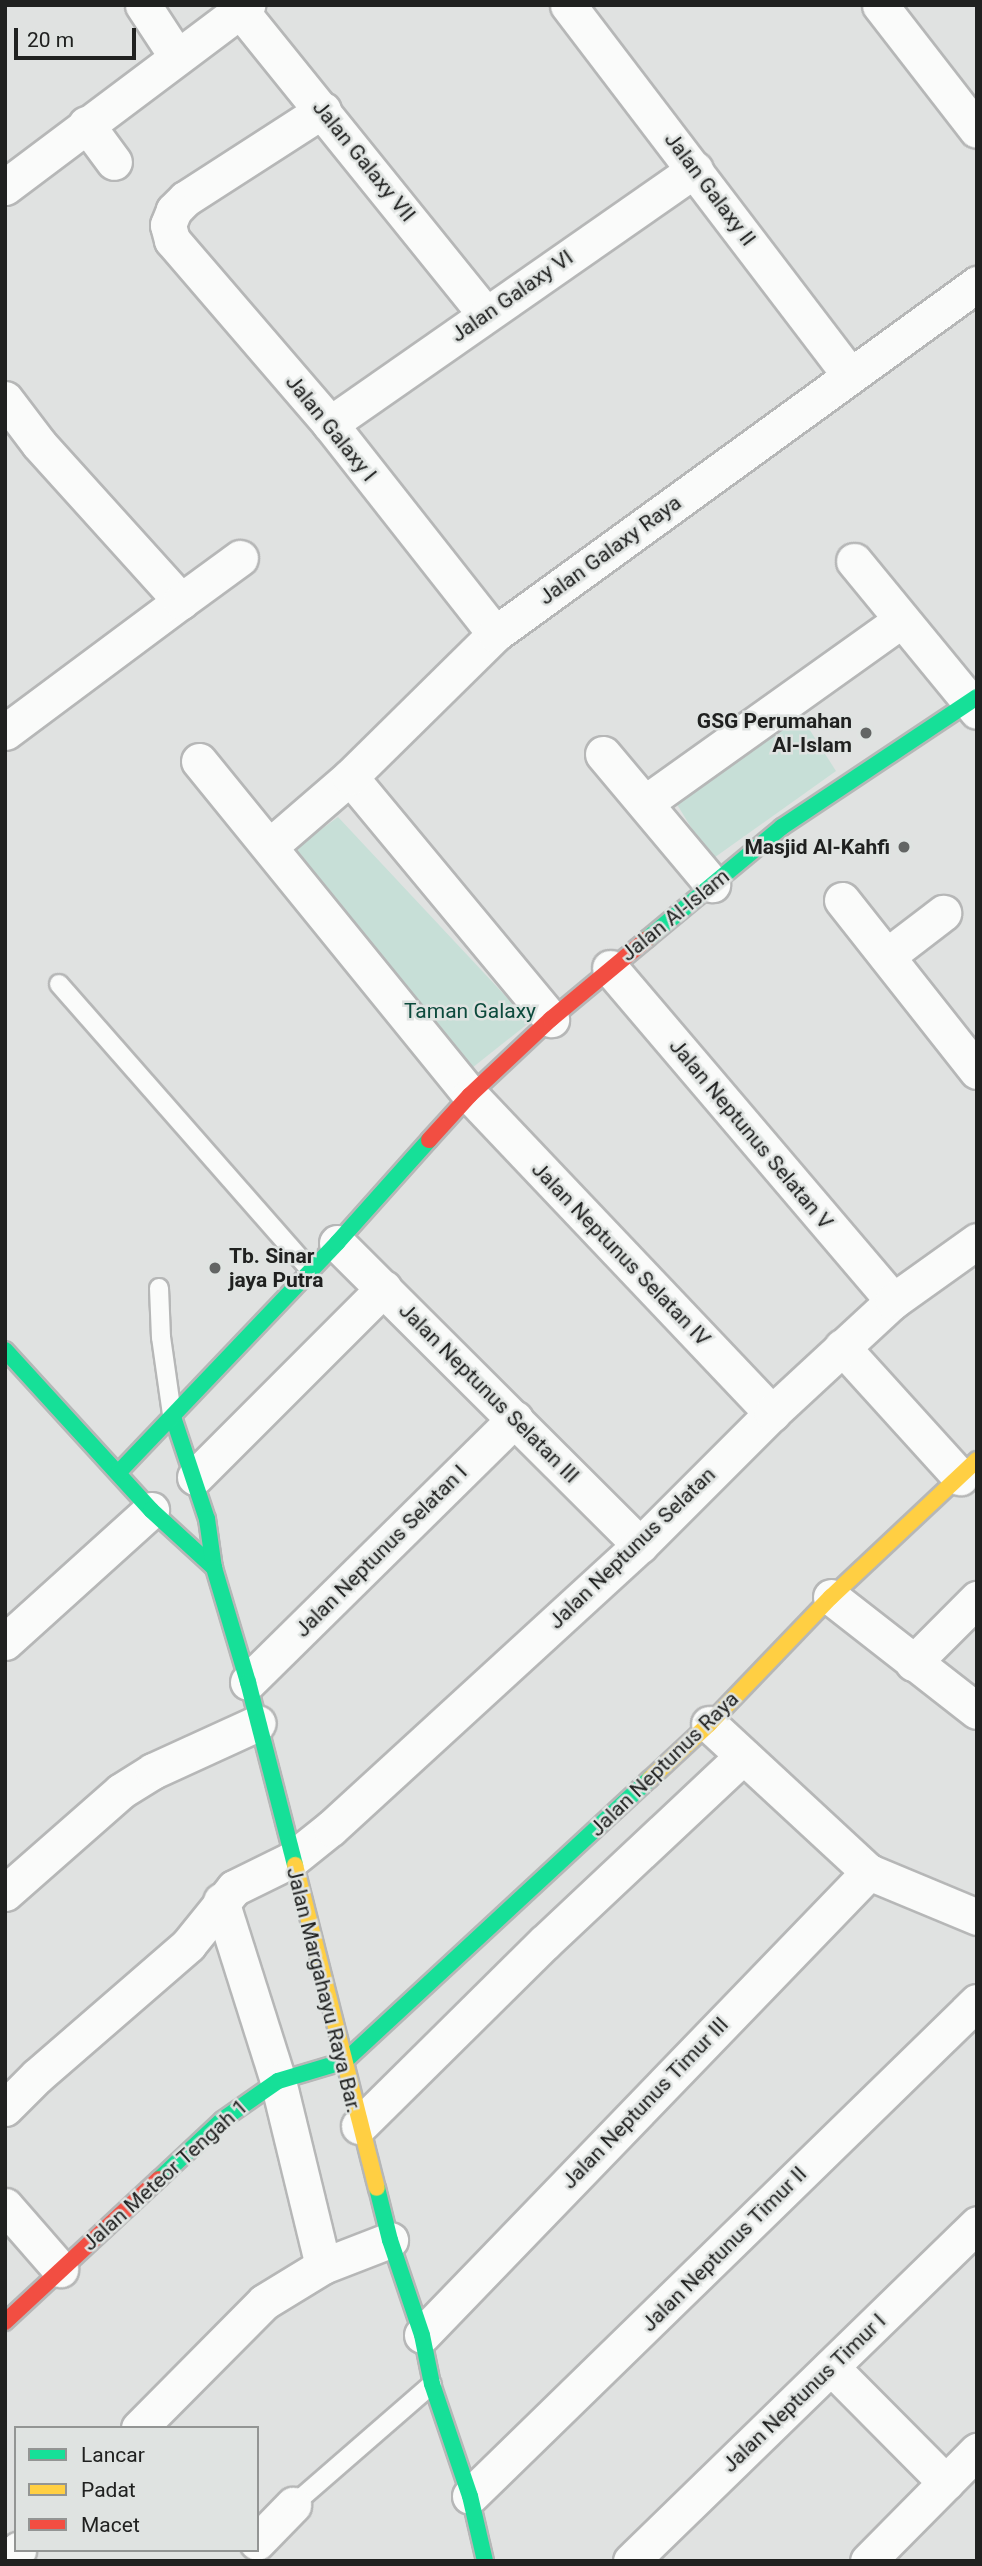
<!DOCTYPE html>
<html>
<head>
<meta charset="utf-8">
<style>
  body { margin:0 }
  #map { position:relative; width:982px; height:2566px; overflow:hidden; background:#e0e2e1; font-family:Roboto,sans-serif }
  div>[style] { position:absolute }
  .green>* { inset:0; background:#c7dfd7 }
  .roads { filter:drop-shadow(2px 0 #b6b7b7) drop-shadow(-2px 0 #b6b7b7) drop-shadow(0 2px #b6b7b7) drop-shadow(0 -2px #b6b7b7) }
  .lane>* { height:18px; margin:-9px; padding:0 9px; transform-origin:9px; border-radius:9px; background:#fafbfa }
  .street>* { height:35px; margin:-17.5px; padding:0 17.5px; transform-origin:17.5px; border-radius:17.5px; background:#fafbfa }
  .fast>* { height:16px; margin:-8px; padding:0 8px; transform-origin:8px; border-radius:8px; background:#16e098 }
  .slow>* { height:16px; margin:-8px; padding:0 8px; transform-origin:8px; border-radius:8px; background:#ffcf43 }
  .jam>* { height:16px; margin:-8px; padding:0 8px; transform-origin:8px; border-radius:8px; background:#f24e42 }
  .dots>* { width:19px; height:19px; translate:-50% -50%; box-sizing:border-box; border:4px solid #dfe3e1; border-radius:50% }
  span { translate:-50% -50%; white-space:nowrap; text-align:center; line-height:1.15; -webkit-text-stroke:5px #dfe3e1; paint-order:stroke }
  .street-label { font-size:21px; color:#202120 }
  .poi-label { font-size:21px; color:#202120; font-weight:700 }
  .right { translate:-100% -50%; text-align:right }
  .left { translate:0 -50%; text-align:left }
  .park-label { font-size:21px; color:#0c4a3c }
  .frame { position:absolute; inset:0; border:7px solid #202120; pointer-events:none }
  .legend { position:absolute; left:14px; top:2426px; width:245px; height:126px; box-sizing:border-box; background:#dfe3e1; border:2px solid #939594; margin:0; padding:9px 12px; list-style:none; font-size:21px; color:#202120 }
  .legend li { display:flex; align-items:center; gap:14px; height:35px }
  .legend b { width:35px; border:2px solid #939594 }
  .scale { position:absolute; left:14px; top:28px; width:122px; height:32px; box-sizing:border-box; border:4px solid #202120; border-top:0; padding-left:9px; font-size:21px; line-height:24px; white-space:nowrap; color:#202120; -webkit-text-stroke:5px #dfe3e1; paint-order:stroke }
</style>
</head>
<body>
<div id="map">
  <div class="green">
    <i style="clip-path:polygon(797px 710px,836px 771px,711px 860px,670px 793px)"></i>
    <i style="clip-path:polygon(338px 817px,530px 1022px,472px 1068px,289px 853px)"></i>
  </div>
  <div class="roads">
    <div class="lane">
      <i style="left:59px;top:984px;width:381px;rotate:48.7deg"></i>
      <i style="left:159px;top:1288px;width:49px;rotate:87.7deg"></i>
      <i style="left:161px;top:1337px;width:78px;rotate:81.9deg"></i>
      <i style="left:293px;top:2505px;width:184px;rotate:-41deg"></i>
    </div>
    <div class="street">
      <i style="left:143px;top:5px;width:62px;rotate:56.8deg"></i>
      <i style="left:568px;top:5px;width:465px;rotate:52.7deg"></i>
      <i style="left:880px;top:5px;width:158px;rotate:52.2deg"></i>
      <i style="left:240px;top:10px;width:390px;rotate:51.1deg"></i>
      <i style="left:323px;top:110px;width:164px;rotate:147.2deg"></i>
      <i style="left:185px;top:199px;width:16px;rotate:135deg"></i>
      <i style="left:174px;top:210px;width:16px;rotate:112deg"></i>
      <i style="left:168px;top:225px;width:16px;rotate:75deg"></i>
      <i style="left:172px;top:240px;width:243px;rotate:49.3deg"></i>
      <i style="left:330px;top:424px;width:267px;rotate:51.8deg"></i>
      <i style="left:86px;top:124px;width:47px;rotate:53.6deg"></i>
      <i style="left:5px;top:187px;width:303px;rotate:-36.9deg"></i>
      <i style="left:5px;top:399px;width:56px;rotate:52.9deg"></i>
      <i style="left:39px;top:444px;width:212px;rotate:47.9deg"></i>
      <i style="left:181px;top:601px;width:219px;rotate:143.3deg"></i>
      <i style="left:330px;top:424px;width:445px;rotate:-34.9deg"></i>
      <i style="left:854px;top:561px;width:194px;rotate:50.6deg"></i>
      <i style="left:181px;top:601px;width:73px;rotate:-36.1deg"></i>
      <i style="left:603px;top:754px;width:170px;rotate:50deg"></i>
      <i style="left:199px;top:761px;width:430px;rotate:50.9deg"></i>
      <i style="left:470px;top:1095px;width:439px;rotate:46.5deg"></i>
      <i style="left:350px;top:777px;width:315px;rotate:50.3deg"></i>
      <i style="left:645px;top:803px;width:315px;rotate:-35.5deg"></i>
      <i style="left:270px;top:846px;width:106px;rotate:-40.8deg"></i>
      <i style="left:350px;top:777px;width:204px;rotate:-44.6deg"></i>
      <i style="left:495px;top:634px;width:596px;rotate:-35.98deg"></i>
      <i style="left:842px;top:900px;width:218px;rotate:51.7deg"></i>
      <i style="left:887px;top:956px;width:71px;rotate:-37.5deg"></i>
      <i style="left:610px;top:968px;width:437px;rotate:49.6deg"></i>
      <i style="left:337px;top:1243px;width:428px;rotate:44.9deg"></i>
      <i style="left:842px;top:1347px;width:176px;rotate:47.8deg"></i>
      <i style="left:195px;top:1477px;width:267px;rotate:-45deg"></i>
      <i style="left:831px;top:1597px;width:185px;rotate:38deg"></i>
      <i style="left:5px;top:1642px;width:197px;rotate:-42.1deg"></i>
      <i style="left:913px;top:1663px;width:91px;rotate:-45deg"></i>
      <i style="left:248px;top:1682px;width:375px;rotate:-44.6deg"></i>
      <i style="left:709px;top:1724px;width:218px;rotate:42.8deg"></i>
      <i style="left:869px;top:1872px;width:117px;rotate:22.6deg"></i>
      <i style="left:5px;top:1893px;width:154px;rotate:-41.3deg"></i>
      <i style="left:121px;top:1791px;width:38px;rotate:-32deg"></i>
      <i style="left:153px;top:1771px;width:115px;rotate:-24.6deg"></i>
      <i style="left:221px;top:1901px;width:189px;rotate:72.4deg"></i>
      <i style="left:278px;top:2081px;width:190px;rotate:76.3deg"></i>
      <i style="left:5px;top:2108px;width:45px;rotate:-45deg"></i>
      <i style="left:37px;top:2076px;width:200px;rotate:-40.9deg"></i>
      <i style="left:188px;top:1945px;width:73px;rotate:-51.1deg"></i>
      <i style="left:234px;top:1888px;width:64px;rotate:-26.2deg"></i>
      <i style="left:291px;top:1860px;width:51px;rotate:-38.7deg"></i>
      <i style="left:331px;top:1828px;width:419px;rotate:-42.5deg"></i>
      <i style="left:640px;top:1545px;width:187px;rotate:-45deg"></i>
      <i style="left:772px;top:1413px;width:165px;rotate:-42.8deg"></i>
      <i style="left:893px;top:1301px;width:103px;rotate:-35.5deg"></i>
      <i style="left:359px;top:2126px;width:260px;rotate:-44.7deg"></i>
      <i style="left:544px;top:1943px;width:273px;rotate:-43.2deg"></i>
      <i style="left:5px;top:2206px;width:84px;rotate:48.9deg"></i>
      <i style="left:422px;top:2335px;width:644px;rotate:-46.01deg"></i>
      <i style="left:831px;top:2367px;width:163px;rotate:45.2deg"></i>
      <i style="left:139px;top:2428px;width:177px;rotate:-45.2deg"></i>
      <i style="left:264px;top:2302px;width:69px;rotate:-31.4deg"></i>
      <i style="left:323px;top:2266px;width:72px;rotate:-21.2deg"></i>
      <i style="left:470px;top:2496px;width:708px;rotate:-44.26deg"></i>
      <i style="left:257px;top:2542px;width:52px;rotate:-45.8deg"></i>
      <i style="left:7px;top:2561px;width:16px;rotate:-45deg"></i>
      <i style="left:631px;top:2561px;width:483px;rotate:-44.2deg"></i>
      <i style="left:868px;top:2561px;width:155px;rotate:-45.3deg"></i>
    </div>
    <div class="fast">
      <i style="left:647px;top:939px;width:175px;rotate:-39.7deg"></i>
      <i style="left:782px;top:827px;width:234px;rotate:-33.7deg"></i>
      <i style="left:5px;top:1350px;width:217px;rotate:47.6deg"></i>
      <i style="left:151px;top:1510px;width:86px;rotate:42.6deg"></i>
      <i style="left:173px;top:1417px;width:108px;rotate:71.6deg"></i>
      <i style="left:207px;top:1519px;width:49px;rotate:81.9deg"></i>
      <i style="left:214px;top:1568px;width:119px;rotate:73.4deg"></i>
      <i style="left:248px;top:1682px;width:189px;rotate:75.6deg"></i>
      <i style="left:118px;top:1473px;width:318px;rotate:-46.4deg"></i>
      <i style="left:337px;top:1243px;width:138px;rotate:-48.2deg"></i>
      <i style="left:159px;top:2179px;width:86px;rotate:-43.1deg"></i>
      <i style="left:222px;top:2120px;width:68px;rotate:-34.9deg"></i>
      <i style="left:278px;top:2081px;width:70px;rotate:-16.6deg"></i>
      <i style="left:345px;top:2061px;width:415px;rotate:-42.8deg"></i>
      <i style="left:377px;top:2188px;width:54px;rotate:76deg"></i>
      <i style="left:390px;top:2240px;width:100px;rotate:71.4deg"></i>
      <i style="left:422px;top:2335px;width:50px;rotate:78.5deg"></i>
      <i style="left:432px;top:2384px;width:118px;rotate:71.3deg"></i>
      <i style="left:470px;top:2496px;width:67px;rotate:77deg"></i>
    </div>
    <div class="slow">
      <i style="left:650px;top:1779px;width:81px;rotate:-43deg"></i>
      <i style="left:709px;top:1724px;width:176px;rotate:-46.2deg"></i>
      <i style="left:831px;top:1597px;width:200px;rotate:-43.2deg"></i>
      <i style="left:295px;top:1865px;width:333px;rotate:75.8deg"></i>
    </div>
    <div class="jam">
      <i style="left:429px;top:1140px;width:61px;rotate:-47.7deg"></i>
      <i style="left:470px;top:1095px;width:111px;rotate:-43.2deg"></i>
      <i style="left:551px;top:1019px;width:125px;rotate:-39.8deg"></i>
      <i style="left:5px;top:2322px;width:210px;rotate:-42.9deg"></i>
    </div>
  </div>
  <div class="dots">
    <i style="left:866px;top:733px;background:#636564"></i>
    <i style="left:904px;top:847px;background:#636564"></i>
    <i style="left:215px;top:1268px;background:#636564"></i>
  </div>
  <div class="street-label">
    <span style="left:364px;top:161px;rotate:51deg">Jalan Galaxy VII</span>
    <span style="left:710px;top:189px;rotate:53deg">Jalan Galaxy II</span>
    <span style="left:512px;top:296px;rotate:-35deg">Jalan Galaxy VI</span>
    <span style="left:331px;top:428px;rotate:51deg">Jalan Galaxy I</span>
    <span style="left:610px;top:550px;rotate:-36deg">Jalan Galaxy Raya</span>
    <span style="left:675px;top:915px;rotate:-39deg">Jalan Al-Islam</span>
    <span style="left:751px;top:1134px;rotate:50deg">Jalan Neptunus Selatan V</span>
    <span style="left:621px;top:1254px;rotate:46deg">Jalan Neptunus Selatan IV</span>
    <span style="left:489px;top:1393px;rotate:45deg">Jalan Neptunus Selatan III</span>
    <span style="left:632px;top:1548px;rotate:-44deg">Jalan Neptunus Selatan</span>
    <span style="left:381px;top:1551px;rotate:-45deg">Jalan Neptunus Selatan I</span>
    <span style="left:664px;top:1764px;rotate:-44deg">Jalan Neptunus Raya</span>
    <span style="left:324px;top:1990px;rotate:76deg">Jalan Margahayu Raya Bar.</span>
    <span style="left:645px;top:2103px;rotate:-46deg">Jalan Neptunus Timur III</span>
    <span style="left:165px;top:2175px;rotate:-42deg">Jalan Meteor Tengah 1</span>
    <span style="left:724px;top:2249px;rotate:-45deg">Jalan Neptunus Timur II</span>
    <span style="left:804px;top:2393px;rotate:-44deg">Jalan Neptunus Timur I</span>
  </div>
  <div class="poi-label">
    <span class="right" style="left:852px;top:733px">GSG Perumahan<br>Al-Islam</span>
    <span class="right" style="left:890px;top:847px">Masjid Al-Kahfi</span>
    <span class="left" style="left:229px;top:1268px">Tb. Sinar<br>jaya Putra</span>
  </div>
  <div class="park-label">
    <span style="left:470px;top:1011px">Taman Galaxy</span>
  </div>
  <div class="frame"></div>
  <ul class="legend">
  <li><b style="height:9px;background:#16e098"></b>Lancar</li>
  <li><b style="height:9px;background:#ffcf43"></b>Padat</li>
  <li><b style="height:9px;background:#f24e42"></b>Macet</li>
  </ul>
  <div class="scale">20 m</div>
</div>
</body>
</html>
